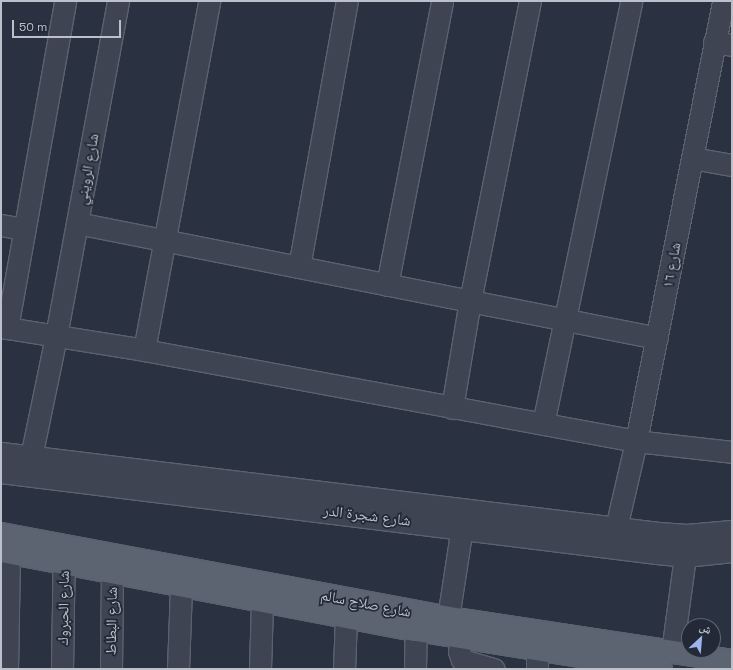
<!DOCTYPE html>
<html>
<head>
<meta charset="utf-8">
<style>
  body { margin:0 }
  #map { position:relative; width:733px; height:670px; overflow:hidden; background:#2a3242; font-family:"Space Grotesk","Noto Naskh Arabic",sans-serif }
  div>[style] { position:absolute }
  .roads { filter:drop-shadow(1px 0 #5c626f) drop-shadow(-1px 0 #5c626f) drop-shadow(0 1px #5c626f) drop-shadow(0 -1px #5c626f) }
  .minor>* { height:21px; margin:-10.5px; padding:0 10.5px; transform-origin:10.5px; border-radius:10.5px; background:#3e4451 }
  .major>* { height:22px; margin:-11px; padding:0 11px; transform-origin:11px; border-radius:11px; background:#5c6371 }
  span { translate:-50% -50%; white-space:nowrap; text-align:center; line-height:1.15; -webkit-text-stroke:3.5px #232937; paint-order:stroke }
  .street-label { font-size:15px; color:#bbc0cb }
  .frame { position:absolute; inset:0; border:2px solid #bbc0cb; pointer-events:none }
  .north { position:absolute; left:681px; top:618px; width:40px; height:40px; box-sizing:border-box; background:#232937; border:1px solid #606572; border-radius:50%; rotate:26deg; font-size:11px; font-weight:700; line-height:16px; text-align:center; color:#bbc0cb }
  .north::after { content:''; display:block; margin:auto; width:14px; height:18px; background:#9cb4f0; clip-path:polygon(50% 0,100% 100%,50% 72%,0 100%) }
  .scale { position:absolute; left:12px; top:20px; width:109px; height:18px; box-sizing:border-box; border:2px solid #bbc0cb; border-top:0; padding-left:5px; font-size:12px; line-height:14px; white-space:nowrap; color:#bbc0cb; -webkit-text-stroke:3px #232937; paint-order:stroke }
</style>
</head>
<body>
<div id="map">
  <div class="roads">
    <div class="minor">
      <i style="left:714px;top:42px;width:18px;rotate:9deg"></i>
      <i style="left:692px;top:158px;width:41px;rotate:9.9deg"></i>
      <i style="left:77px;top:223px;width:591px;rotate:11.21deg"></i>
      <i style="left:1px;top:225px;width:22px;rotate:10deg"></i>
      <i style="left:299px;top:267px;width:270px;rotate:-79.8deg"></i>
      <i style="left:387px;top:285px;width:289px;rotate:-79deg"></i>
      <i style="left:1px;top:327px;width:145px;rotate:9.1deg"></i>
      <i style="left:144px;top:350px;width:500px;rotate:10.48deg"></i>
      <i style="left:636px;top:441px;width:97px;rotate:6.5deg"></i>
      <i style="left:7px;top:328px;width:332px;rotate:-79.9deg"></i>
      <i style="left:144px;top:350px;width:355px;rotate:-79.4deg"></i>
      <i style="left:452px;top:408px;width:109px;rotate:-80.5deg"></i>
      <i style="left:470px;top:301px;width:306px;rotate:-78.7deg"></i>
      <i style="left:543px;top:424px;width:432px;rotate:-78.2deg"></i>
      <i style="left:1px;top:453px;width:662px;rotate:6.94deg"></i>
      <i style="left:658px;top:533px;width:29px;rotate:4deg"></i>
      <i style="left:687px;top:535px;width:45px;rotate:-5.1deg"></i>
      <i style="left:31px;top:457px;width:124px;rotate:-78.3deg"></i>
      <i style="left:56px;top:336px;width:341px;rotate:-79.5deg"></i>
      <i style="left:1px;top:472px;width:661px;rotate:7.04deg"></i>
      <i style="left:657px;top:553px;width:28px;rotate:6deg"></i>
      <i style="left:685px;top:556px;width:47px;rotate:-6.1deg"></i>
      <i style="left:613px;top:541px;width:103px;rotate:-77deg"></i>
      <i style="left:636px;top:441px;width:449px;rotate:-78.8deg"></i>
      <i style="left:448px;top:618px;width:92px;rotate:-81.3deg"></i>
      <i style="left:461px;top:637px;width:14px;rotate:98deg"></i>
      <i style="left:459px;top:651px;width:9px;rotate:72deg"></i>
      <i style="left:462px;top:660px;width:33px;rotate:16deg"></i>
      <i style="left:672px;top:652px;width:97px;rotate:-82.3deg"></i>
      <i style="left:7px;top:669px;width:117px;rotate:-89deg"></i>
      <i style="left:62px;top:669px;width:123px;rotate:-89.1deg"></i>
      <i style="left:111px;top:669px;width:97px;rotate:-89.4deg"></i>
      <i style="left:178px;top:669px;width:83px;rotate:-87.9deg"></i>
      <i style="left:260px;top:669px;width:68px;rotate:-88.3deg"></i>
      <i style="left:344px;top:669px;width:52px;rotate:-87.8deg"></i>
      <i style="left:415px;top:669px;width:39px;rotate:-89deg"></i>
      <i style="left:537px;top:669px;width:20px;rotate:-90deg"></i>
    </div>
    <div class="major">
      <i style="left:1px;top:534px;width:455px;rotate:10.6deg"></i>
      <i style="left:448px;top:618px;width:287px;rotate:8.6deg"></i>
      <i style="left:1px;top:551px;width:422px;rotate:10.8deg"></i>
      <i style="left:416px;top:630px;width:248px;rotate:9deg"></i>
    </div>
  </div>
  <div class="street-label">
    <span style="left:87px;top:169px;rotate:-80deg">شارع الرويني</span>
    <span style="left:671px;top:265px;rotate:-79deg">شارع ١٦</span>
    <span style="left:367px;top:515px;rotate:7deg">شارع شجرة الدر</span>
    <span style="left:366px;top:603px;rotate:11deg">شارع صلاح سالم</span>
    <span style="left:63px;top:608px;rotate:-89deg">شارع الحبروك</span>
    <span style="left:111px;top:621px;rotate:-89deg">شارع البطاط</span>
  </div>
  <div class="frame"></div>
  <div class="north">ش</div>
  <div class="scale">50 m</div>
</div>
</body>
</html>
